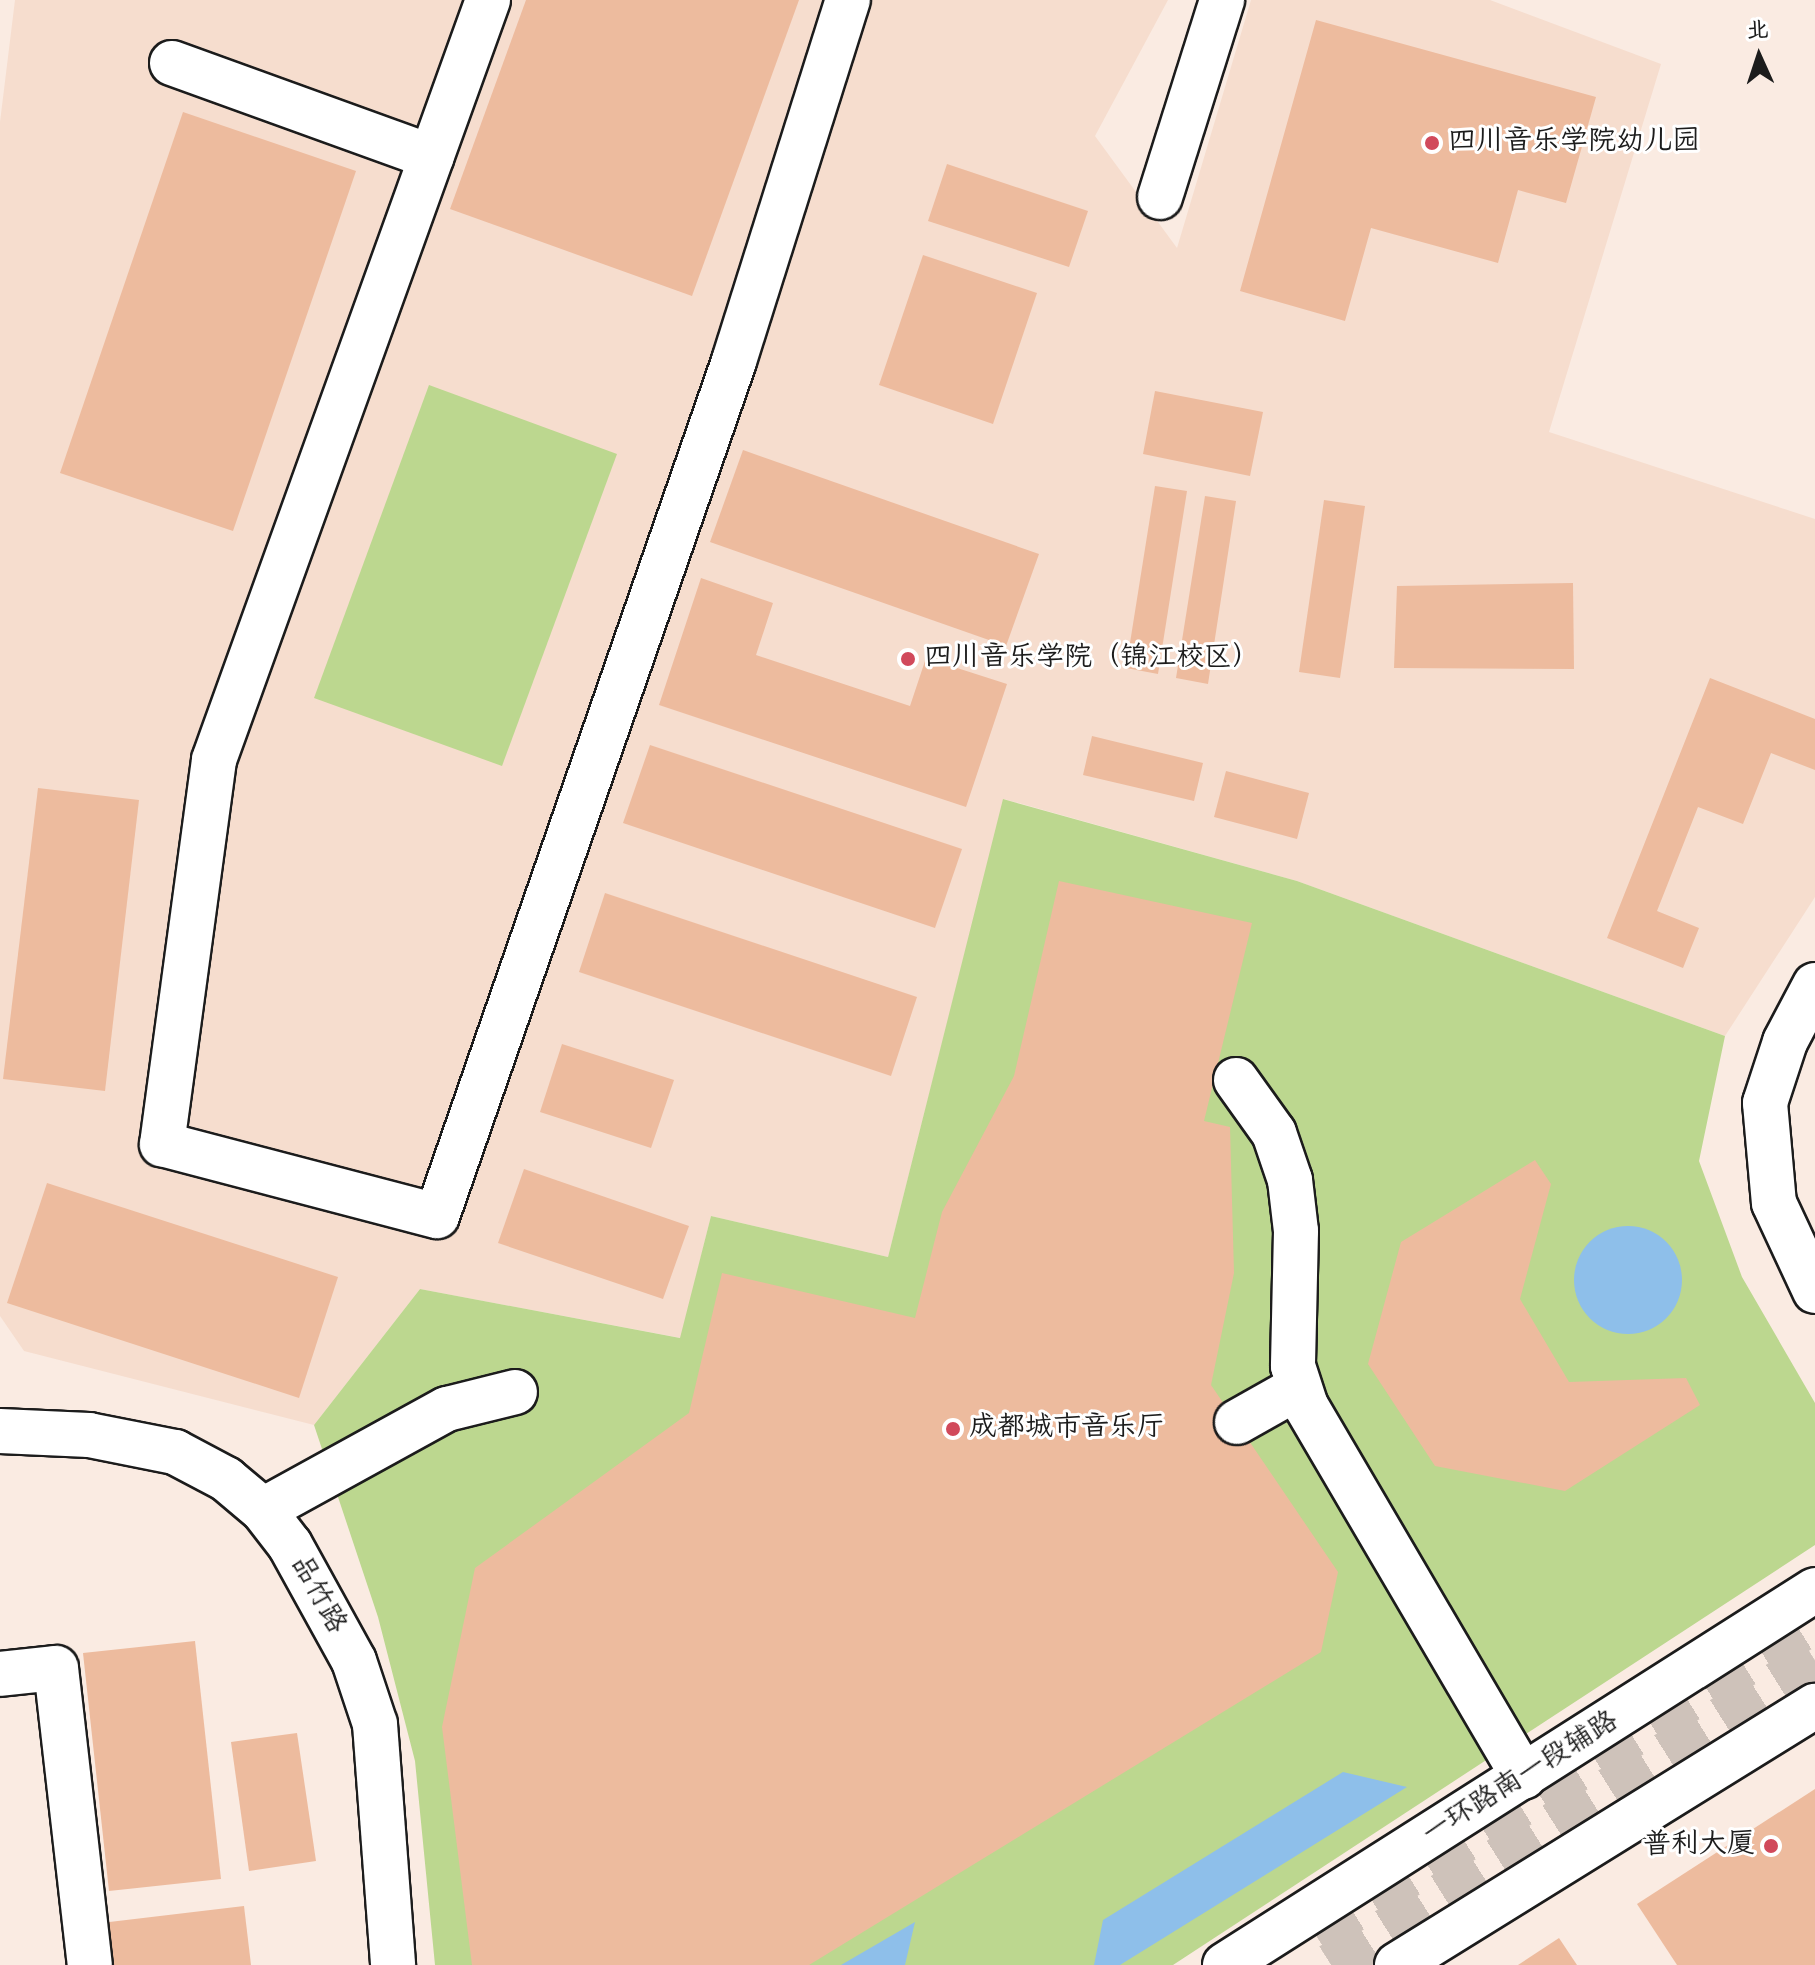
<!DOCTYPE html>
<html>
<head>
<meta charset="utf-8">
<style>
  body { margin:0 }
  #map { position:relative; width:1815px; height:1965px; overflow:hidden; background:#faebe2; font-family:"Indie Flower","LXGW WenKai TC",sans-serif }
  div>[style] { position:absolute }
  .built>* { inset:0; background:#f6ddce }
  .green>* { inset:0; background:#bcd78f }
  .water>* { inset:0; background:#8ebfea }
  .round { border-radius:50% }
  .building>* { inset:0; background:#edbb9e }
  .major-tunnel>* { height:44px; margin-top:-22px; transform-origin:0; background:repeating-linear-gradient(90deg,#cec2ba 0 44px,transparent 0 66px) }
  .roads { filter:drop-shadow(2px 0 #1c1c1c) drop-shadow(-2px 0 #1c1c1c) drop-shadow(0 2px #1c1c1c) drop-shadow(0 -2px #1c1c1c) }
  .minor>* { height:44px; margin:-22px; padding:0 22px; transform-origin:22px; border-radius:22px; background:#fff }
  .major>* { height:44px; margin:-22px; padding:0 22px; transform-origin:22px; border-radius:22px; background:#fff }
  .dots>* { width:22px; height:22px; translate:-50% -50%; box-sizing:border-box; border:4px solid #fff; border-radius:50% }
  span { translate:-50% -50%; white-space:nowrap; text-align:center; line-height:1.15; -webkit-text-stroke:6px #fff; paint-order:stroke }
  .poi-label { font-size:28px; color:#1c1c1c }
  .left { translate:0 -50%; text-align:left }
  .right { translate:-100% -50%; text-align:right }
  .street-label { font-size:28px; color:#1c1c1c }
  .north { position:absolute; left:1719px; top:16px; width:80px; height:80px; -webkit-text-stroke:6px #fff; paint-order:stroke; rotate:357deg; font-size:22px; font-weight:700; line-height:32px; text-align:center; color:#1c1c1c }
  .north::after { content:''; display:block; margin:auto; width:28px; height:36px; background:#1c1c1c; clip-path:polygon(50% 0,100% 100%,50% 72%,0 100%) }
</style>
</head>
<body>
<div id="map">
  <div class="built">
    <i style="clip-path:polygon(15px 0,1168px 0,1095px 136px,1177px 248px,1251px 0,1490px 0,1661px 64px,1549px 432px,1815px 519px,1815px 897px,1725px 1036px,1297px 881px,1004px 799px,888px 1257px,711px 1216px,681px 1338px,420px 1289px,314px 1425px,24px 1351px,0 1316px,0 122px)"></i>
  </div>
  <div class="green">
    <i style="clip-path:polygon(429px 385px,617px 454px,502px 766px,314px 698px)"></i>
    <i style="clip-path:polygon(1003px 799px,1297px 881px,1725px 1036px,1699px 1161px,1742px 1277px,1815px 1403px,1815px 1545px,1173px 1965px,435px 1965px,415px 1761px,378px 1617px,314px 1425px,420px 1289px,680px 1338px,711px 1216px,888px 1257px)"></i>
  </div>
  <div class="water">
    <i class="round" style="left:1574px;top:1226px;width:108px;height:108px"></i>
    <i style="clip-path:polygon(1343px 1772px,1407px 1787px,1120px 1965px,1094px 1965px,1103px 1920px)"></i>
    <i style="clip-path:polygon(915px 1922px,905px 1965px,841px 1965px)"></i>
  </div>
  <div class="building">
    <i style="clip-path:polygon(526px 0,799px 0,692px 296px,450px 209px)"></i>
    <i style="clip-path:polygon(1316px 20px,1596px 97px,1566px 203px,1518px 190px,1498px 263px,1371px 228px,1345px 321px,1240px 291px)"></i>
    <i style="clip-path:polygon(183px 112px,356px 171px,233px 531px,60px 473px)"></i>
    <i style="clip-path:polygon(947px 164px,1088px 211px,1069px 267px,928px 221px)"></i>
    <i style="clip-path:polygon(923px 255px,1037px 293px,993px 424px,879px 385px)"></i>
    <i style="clip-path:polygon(1155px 391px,1263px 412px,1250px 476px,1143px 454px)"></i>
    <i style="clip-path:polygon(743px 450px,1039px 554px,1006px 646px,710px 542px)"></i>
    <i style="clip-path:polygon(1155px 486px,1187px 491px,1158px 674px,1126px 668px)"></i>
    <i style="clip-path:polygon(1205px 496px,1236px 501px,1208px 684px,1176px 678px)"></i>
    <i style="clip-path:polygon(1324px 500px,1365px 506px,1340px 678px,1299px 672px)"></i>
    <i style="clip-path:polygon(701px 578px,773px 603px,756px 655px,910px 706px,926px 658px,1007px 684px,966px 807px,659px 705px)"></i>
    <i style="clip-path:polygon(1573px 583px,1574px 669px,1394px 668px,1397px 586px)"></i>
    <i style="clip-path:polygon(1710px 678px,1815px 719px,1815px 770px,1771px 753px,1743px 824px,1698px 807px,1657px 911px,1699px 928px,1683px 968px,1607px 938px)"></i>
    <i style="clip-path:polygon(1092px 736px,1203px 763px,1194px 801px,1083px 775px)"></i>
    <i style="clip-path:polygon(650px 745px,962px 849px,935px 928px,623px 823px)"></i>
    <i style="clip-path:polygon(1226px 771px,1309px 793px,1297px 839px,1214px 817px)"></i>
    <i style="clip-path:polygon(38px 788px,139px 800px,105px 1091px,3px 1079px)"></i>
    <i style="clip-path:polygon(1059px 881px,1252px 923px,1204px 1121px,1230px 1127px,1234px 1273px,1211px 1385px,1338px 1572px,1321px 1652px,809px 1965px,472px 1965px,442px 1727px,475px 1568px,689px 1413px,722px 1273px,915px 1318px,942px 1212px,1014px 1076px)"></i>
    <i style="clip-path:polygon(605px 893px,917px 997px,891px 1076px,579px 972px)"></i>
    <i style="clip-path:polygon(562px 1044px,674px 1080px,651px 1148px,540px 1112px)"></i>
    <i style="clip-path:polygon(1535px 1160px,1551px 1184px,1520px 1299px,1569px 1382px,1686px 1378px,1700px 1405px,1565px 1491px,1435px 1466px,1368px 1364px,1401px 1242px)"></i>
    <i style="clip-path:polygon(524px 1169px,689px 1226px,663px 1299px,498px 1243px)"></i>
    <i style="clip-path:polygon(47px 1183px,338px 1277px,299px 1398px,7px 1303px)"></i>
    <i style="clip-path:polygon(195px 1641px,221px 1879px,109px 1891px,83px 1653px)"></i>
    <i style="clip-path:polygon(297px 1733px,316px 1861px,249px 1871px,231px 1742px)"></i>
    <i style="clip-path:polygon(1815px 1789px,1815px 1965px,1677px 1965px,1637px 1904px)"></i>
    <i style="clip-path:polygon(244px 1906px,251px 1965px,106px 1965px,101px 1923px)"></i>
    <i style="clip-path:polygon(1559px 1938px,1577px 1965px,1518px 1965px)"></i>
  </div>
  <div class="major-tunnel">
    <i style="left:1315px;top:1934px;width:590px;rotate:-32.05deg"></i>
    <i style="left:1331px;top:1965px;width:572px;rotate:-32.22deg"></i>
  </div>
  <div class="roads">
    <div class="minor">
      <i style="left:488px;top:0;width:808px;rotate:109.83deg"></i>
      <i style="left:214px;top:760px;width:388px;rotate:97.7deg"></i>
      <i style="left:162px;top:1144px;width:284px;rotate:14.7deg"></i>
      <i style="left:437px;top:1216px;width:905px;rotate:-70.84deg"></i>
      <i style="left:734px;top:361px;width:379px;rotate:-72.5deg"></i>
      <i style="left:172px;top:63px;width:276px;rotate:19.9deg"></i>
      <i style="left:1160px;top:197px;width:207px;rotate:-72.5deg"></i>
      <i style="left:1815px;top:985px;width:64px;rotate:117.8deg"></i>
      <i style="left:1785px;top:1042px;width:64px;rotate:108.2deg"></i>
      <i style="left:1765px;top:1103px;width:100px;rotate:84.9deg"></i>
      <i style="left:1774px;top:1203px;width:97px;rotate:65deg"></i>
      <i style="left:1236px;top:1080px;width:65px;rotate:54.4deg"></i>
      <i style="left:1274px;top:1133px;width:50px;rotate:71.2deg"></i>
      <i style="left:1290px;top:1180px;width:51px;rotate:83.3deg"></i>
      <i style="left:1296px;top:1231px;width:135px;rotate:91.3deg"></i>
      <i style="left:1293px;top:1366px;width:42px;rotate:72deg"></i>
      <i style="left:1306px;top:1406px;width:430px;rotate:59.6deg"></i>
      <i style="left:1237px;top:1422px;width:71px;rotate:-29.4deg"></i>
      <i style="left:0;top:1431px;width:89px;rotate:2.6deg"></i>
      <i style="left:89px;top:1435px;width:88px;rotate:11.2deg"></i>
      <i style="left:175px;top:1452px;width:58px;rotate:27.9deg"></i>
      <i style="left:226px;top:1479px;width:48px;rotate:40deg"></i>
      <i style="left:263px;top:1510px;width:44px;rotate:52.4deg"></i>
      <i style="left:290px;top:1545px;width:132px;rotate:61.1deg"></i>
      <i style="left:354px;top:1661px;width:66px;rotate:71.6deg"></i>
      <i style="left:375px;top:1724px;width:242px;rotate:85.7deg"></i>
      <i style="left:263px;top:1510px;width:210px;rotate:-28.8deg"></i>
      <i style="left:447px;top:1409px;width:70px;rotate:-14deg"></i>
      <i style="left:0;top:1674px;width:56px;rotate:-6.1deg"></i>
      <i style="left:56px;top:1668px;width:299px;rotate:83.5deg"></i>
    </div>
    <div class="major">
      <i style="left:1225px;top:1965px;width:699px;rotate:-32.44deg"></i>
      <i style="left:1397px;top:1965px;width:492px;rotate:-31.8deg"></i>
    </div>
  </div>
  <div class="dots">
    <i style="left:1432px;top:143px;background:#d1495b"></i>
    <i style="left:908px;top:659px;background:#d1495b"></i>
    <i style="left:953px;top:1429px;background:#d1495b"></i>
    <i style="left:1771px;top:1846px;background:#d1495b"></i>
  </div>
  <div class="poi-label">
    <span class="left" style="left:1448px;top:143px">四川音乐学院幼儿园</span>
    <span class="left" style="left:924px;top:659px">四川音乐学院（锦江校区）</span>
    <span class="left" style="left:969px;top:1429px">成都城市音乐厅</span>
    <span class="right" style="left:1755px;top:1846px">普利大厦</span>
  </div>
  <div class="street-label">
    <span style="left:317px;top:1595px;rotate:61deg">品竹路</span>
    <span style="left:1521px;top:1779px;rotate:-32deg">一环路南一段辅路</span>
  </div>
  <div class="north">北</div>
</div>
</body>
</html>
